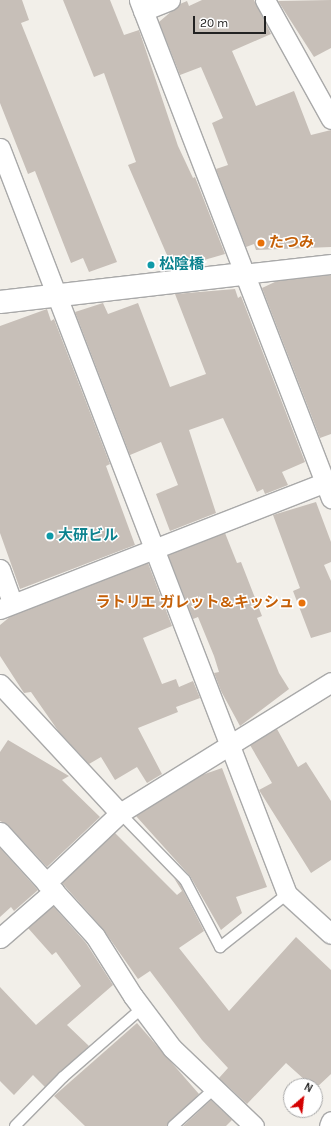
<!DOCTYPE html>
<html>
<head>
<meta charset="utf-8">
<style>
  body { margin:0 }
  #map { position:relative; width:331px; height:1126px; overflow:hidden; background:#f2efe9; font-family:Karla,"Noto Sans JP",sans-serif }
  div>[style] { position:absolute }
  .building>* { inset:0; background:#c7bfb8 }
  .roads { filter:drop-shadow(1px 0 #a9a9a9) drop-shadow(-1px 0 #a9a9a9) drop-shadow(0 1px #a9a9a9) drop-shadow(0 -1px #a9a9a9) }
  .service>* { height:10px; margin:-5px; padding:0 5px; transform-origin:5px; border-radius:5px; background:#fff }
  .minor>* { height:19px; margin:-9.5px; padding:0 9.5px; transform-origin:9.5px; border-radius:9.5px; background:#fff }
  .tertiary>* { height:22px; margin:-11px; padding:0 11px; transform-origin:11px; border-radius:11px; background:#fff }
  .dots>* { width:11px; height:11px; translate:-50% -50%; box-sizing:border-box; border:2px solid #fff; border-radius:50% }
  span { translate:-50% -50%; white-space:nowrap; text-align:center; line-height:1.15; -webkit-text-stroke:3px #fff; paint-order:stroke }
  .food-label { font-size:15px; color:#c56008; font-weight:700 }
  .left { translate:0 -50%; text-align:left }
  .right { translate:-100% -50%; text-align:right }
  .culture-label { font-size:15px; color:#0d838f; font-weight:700 }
  .north { position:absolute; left:283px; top:1078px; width:40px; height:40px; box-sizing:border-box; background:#fff; border:1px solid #a7a7a7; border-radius:50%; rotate:28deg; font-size:11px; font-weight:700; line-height:16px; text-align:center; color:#222 }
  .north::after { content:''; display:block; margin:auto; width:14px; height:18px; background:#d40000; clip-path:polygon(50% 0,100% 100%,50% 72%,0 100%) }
  .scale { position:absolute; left:193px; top:16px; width:73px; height:18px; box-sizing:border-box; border:2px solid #222; border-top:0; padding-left:5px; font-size:12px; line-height:14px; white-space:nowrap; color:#222; -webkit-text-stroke:3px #fff; paint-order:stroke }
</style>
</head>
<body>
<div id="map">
  <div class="building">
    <i style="clip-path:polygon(0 0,22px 0,29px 20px,21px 23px,117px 262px,89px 272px,83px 258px,71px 263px,35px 171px,28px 174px,0 103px)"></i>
    <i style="clip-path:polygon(63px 0,110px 0,124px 35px,139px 30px,178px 146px,193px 178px,195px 177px,225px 254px,173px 269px,128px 165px,136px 162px,104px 73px,94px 77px)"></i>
    <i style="clip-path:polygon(202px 0,254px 0,271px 34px,232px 51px,256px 106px,294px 91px,311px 135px,331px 130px,331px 247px,256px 250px,254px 244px,246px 247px,216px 169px,228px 165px,212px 123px,223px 118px,201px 67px,180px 75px,159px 22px,180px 4px,187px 1px,189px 6px)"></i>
    <i style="clip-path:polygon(331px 0,331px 48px,314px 57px,278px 1px)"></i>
    <i style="clip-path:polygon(331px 275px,331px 434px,320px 438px,262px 288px,277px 281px)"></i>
    <i style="clip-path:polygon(235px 289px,238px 298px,241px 296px,305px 462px,282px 472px,288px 485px,265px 494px,263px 489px,257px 492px,223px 418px,189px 430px,216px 513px,170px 531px,156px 494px,178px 485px,161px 442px,130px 455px,75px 312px,103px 303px,108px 314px,138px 303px,170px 387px,206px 374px,175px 294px)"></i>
    <i style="clip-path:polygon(47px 309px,51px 321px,54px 319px,110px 464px,106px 466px,135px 545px,20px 589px,0 533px,0 326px)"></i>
    <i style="clip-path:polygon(316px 502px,331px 542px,331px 562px,324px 565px,331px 581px,331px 632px,311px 638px,293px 591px,300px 588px,273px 515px)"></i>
    <i style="clip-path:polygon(225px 533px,237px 563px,241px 562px,262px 616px,257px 618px,279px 673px,289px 689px,240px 726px,221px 691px,214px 673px,219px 672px,214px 656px,198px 617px,193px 619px,168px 555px)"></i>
    <i style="clip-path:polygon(148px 563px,172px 626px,143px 638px,162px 684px,176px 679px,179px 687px,193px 681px,200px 698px,176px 707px,178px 712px,138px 728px,162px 774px,147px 783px,137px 767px,115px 780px,101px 757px,89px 764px,59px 732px,31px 692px,24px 693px,0 656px,0 625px,11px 616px)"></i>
    <i style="clip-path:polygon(277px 729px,298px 767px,306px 762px,331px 801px,331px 860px,311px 873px,259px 790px,272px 783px,250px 745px)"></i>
    <i style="clip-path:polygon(8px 740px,69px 776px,62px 780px,100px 817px,47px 867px,8px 825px,0 821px,0 752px)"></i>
    <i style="clip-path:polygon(222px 768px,267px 887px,236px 897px,242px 913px,221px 930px,190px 876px,136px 816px,202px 775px)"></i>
    <i style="clip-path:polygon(115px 833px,177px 895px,182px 891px,174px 878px,180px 884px,204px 931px,179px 948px,229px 1011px,296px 937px,331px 970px,331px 1074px,315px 1089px,286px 1063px,247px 1104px,219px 1078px,228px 1068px,202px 1040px,150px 971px,138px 979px,103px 929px,62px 883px)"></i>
    <i style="clip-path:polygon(0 848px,38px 890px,14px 911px,11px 907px,0 917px)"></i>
    <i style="clip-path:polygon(53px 906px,86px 943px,113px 985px,67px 1025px,89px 1046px,45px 1087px,33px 1075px,14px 1095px,0 1081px,0 987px,36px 1025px,81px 986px,56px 952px,52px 955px,28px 928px)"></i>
    <i style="clip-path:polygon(137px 1023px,199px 1094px,167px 1126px,85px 1126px,54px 1096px)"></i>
    <i style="clip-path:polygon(211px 1100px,232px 1120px,226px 1126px,183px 1126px)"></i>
  </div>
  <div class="roads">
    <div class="service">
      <i style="left:120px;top:813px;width:93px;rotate:45.9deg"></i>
      <i style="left:185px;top:880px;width:76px;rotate:62.4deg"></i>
      <i style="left:220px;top:947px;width:85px;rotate:-38.3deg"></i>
      <i style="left:15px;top:1126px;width:69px;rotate:-45.6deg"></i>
      <i style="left:63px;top:1077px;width:105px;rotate:-41.1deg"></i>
      <i style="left:173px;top:1126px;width:55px;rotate:-42.1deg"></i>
    </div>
    <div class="minor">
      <i style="left:139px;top:0;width:534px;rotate:68.92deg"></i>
      <i style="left:265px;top:0;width:136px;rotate:61deg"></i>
      <i style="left:143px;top:11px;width:29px;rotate:-22deg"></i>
      <i style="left:0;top:148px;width:799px;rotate:68.96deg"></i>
      <i style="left:287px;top:894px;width:59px;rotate:42.3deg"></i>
      <i style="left:243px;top:274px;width:89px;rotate:-6.5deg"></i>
      <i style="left:0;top:569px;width:35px;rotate:70deg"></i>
      <i style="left:0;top:609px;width:355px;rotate:-21.3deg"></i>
      <i style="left:0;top:684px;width:176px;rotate:47.1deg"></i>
      <i style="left:0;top:832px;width:141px;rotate:47.6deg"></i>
      <i style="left:95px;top:936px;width:71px;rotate:57.7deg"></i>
      <i style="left:133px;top:996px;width:65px;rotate:53.1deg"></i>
      <i style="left:172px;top:1048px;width:113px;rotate:43.6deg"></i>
      <i style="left:46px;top:883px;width:102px;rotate:-43.4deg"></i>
      <i style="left:120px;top:813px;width:248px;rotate:-31.8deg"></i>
      <i style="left:0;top:938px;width:72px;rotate:-41deg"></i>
      <i style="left:329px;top:1126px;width:5px;rotate:-68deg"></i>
    </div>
    <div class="tertiary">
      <i style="left:0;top:302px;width:245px;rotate:-6.6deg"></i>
    </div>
  </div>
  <div class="dots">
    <i style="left:261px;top:243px;background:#e8710a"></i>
    <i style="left:151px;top:265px;background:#0f9aa8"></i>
    <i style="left:50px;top:536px;background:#0f9aa8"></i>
    <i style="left:302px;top:603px;background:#e8710a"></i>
  </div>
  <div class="food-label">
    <span class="left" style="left:269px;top:243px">たつみ</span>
    <span class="right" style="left:294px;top:603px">ラトリエ ガレット&amp;キッシュ</span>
  </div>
  <div class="culture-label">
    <span class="left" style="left:159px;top:265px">松陰橋</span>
    <span class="left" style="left:58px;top:536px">大研ビル</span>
  </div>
  <div class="north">N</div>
  <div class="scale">20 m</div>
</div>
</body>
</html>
